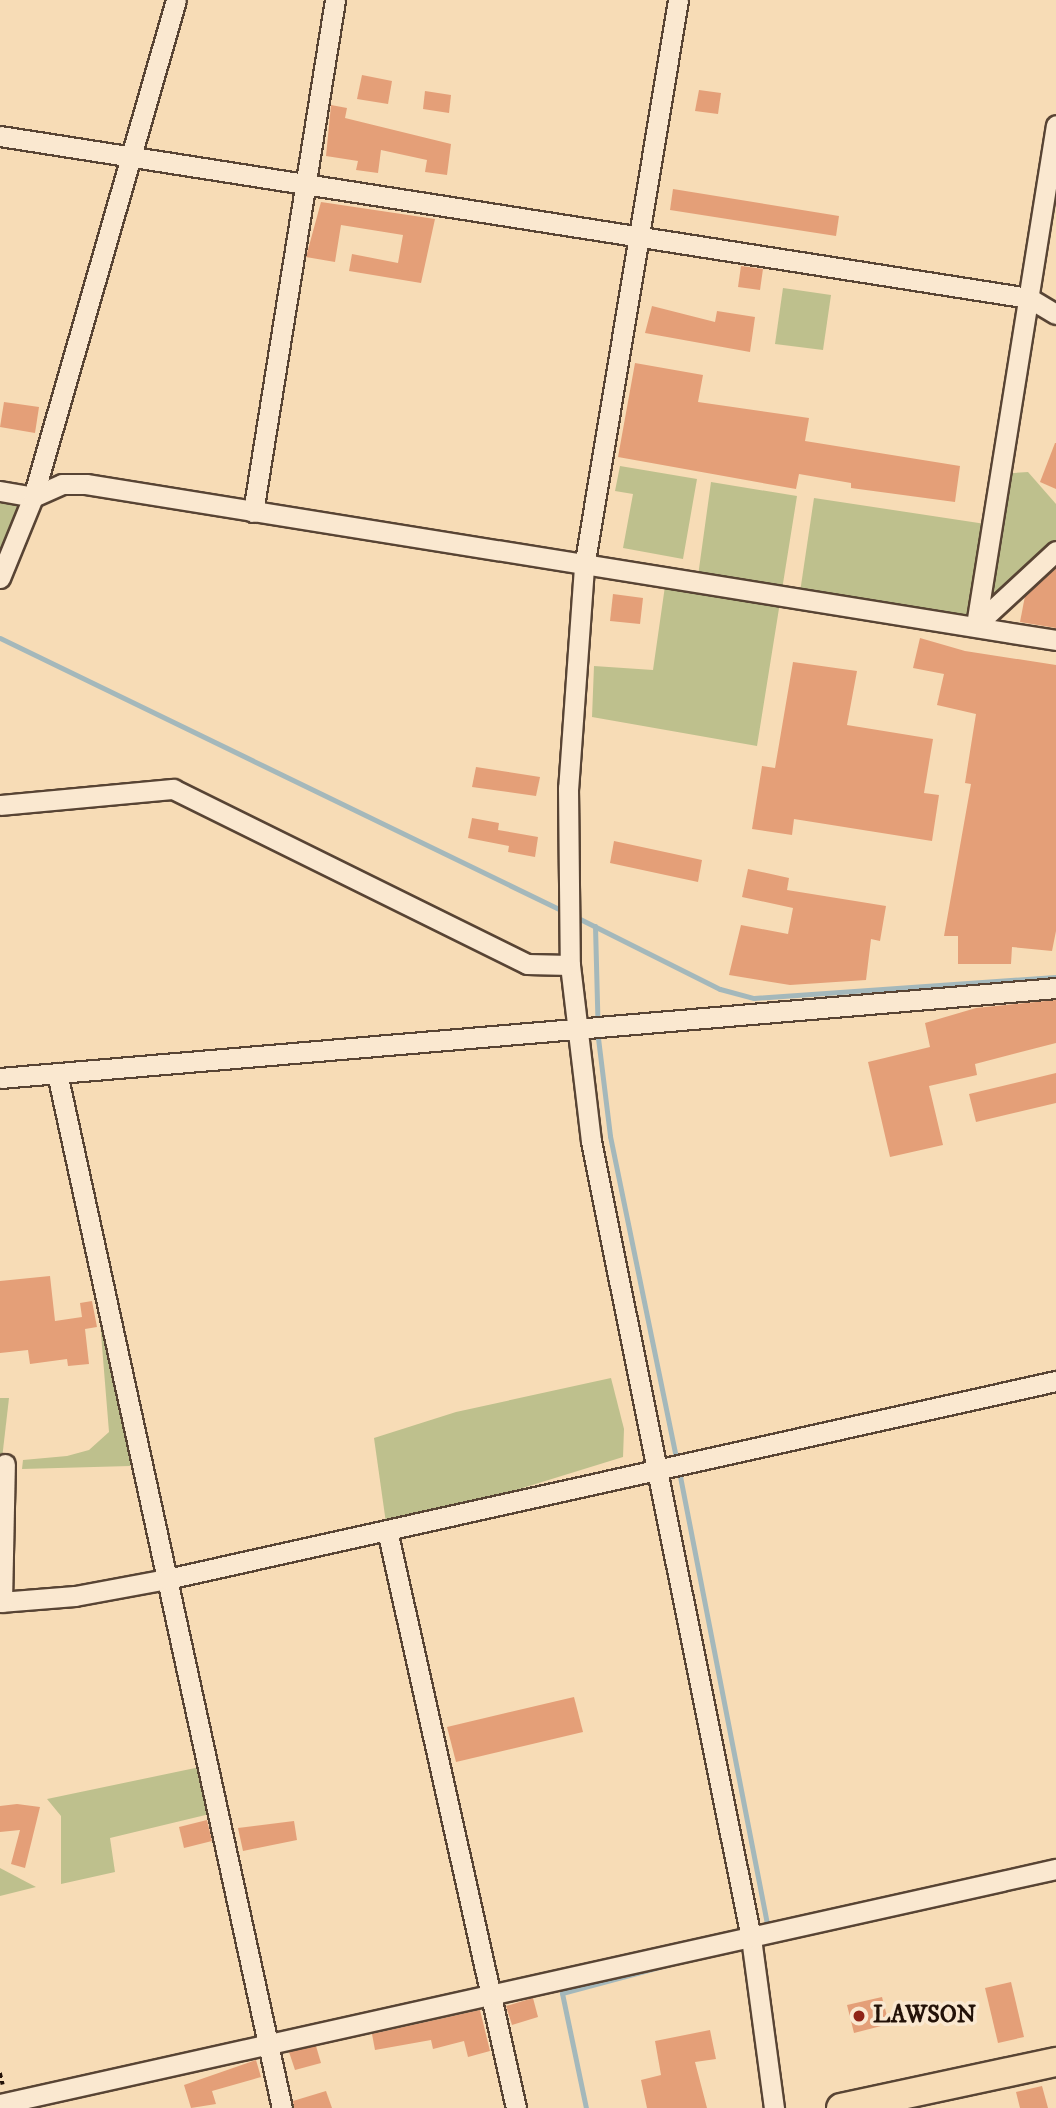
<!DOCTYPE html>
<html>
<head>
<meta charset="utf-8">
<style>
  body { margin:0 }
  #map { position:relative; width:1056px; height:2108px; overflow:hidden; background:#f7dcb6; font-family:"IM FELL DW Pica",serif }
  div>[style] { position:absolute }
  .green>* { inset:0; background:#bec08d }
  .stream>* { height:5px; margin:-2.5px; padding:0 2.5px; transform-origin:2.5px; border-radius:2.5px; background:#a4b8bb }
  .building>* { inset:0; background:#e49f78 }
  .path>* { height:3.5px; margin-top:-1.75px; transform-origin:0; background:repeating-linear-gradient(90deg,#231208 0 5px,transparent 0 8.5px) }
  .roads { filter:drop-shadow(2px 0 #584434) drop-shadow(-2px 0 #584434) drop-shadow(0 2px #584434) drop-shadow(0 -2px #584434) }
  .minor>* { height:19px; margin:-9.5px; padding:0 9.5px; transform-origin:9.5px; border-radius:9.5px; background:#fae8d0 }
  .highway>* { height:28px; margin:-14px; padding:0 14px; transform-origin:14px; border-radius:14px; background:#f7dcb6 }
  .dots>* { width:19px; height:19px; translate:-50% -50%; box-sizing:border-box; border:4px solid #fae8d0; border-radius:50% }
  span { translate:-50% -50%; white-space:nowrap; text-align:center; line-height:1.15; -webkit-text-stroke:7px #fae8d0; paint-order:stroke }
  .poi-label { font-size:24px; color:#231208; font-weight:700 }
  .left { translate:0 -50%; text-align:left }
</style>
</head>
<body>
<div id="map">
  <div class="green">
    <i style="clip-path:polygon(783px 288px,831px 295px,823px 350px,775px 344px)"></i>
    <i style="clip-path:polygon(620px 466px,697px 479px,683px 559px,623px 548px,633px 494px,615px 491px)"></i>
    <i style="clip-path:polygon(1028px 472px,1056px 504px,1056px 551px,983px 619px,1000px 474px)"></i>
    <i style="clip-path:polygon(711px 482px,797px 496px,757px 746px,592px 717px,594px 666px,653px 670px,666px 579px,698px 576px)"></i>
    <i style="clip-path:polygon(814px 498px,992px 525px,976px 625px,799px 599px)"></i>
    <i style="clip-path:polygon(0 503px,22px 505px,0 570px)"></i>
    <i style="clip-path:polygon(98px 1297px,134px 1455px,130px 1466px,22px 1469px,23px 1460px,67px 1456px,89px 1450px,109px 1432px)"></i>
    <i style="clip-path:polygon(611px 1378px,624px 1429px,623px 1457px,387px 1530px,374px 1438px,456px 1412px)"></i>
    <i style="clip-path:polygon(0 1398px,9px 1398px,0 1476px)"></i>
    <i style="clip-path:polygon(200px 1767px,218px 1812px,110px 1838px,115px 1872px,61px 1884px,61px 1816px,47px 1799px)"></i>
    <i style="clip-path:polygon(0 1868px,36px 1887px,0 1896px)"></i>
  </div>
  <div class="stream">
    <i style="left:0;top:638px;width:628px;rotate:25.87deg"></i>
    <i style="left:574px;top:916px;width:163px;rotate:26.6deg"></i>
    <i style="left:720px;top:989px;width:35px;rotate:15deg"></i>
    <i style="left:754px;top:998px;width:303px;rotate:-4deg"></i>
    <i style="left:595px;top:926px;width:112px;rotate:88.5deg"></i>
    <i style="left:598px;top:1038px;width:99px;rotate:83deg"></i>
    <i style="left:610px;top:1136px;width:332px;rotate:78.4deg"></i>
    <i style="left:679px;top:1471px;width:465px;rotate:79deg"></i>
    <i style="left:586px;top:2108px;width:117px;rotate:-101.8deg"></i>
    <i style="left:562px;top:1993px;width:113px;rotate:-14.9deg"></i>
  </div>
  <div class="building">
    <i style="clip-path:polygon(362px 75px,392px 81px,388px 104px,357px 99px)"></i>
    <i style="clip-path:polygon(699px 90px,721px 93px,718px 114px,695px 111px)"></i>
    <i style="clip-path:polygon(425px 91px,451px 95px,449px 113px,423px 109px)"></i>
    <i style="clip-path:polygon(331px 105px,347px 108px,345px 118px,451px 144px,447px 175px,425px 172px,427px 160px,381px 150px,378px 173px,356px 170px,358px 161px,326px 156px)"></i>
    <i style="clip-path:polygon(673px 189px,839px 216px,836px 236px,670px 210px)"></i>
    <i style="clip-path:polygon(321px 202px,435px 219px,421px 283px,349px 271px,352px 254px,398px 263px,403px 235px,341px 225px,335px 262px,306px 257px)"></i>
    <i style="clip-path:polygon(741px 266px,763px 269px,760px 290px,738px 287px)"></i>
    <i style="clip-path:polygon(652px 306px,715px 322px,717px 311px,755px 317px,750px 352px,645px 333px)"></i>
    <i style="clip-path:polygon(635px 363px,703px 375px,698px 402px,809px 418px,805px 441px,960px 466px,955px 502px,851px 488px,851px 483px,799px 474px,796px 489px,618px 457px)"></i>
    <i style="clip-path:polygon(4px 402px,39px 407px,35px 433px,0 427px)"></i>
    <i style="clip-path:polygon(1055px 443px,1056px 443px,1056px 489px,1040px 482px)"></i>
    <i style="clip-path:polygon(1056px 568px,1056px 628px,1020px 622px,1025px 596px)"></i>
    <i style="clip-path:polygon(613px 594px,643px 598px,640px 624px,610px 621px)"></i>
    <i style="clip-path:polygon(920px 638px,965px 651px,1056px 665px,1056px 931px,1052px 951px,1012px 947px,1011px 964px,958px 964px,958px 936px,944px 936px,971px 784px,965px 783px,976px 714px,937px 705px,944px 674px,913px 668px)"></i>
    <i style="clip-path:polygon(793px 662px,857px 671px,847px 725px,933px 739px,924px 793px,939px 795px,932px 841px,794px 819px,792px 835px,752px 829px,762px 766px,775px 768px)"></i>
    <i style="clip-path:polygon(476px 767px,540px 777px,536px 796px,472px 787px)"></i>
    <i style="clip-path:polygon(472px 818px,499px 823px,498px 830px,538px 837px,535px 857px,508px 852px,509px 846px,468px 838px)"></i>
    <i style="clip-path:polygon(614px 841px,702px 860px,698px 882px,610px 863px)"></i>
    <i style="clip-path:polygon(748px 869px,789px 878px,787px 890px,886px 906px,880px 941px,871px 939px,866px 980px,790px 985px,729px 975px,741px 925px,788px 934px,793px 908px,742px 897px)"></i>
    <i style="clip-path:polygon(1056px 1000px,1056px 1043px,975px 1064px,977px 1075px,929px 1086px,943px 1145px,890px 1157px,868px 1062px,930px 1047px,925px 1023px,976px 1008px)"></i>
    <i style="clip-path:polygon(1056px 1073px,1056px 1103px,976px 1122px,969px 1094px)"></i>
    <i style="clip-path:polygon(50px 1276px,55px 1321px,82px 1317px,80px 1303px,92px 1301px,97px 1327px,85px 1329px,89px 1364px,68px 1366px,67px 1359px,30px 1364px,28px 1350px,0 1353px,0 1281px)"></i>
    <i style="clip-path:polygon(574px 1697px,583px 1732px,456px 1762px,447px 1727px)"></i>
    <i style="clip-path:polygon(17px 1804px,40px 1807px,25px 1868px,11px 1864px,20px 1830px,0 1832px,0 1806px)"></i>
    <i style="clip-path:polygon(207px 1820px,212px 1841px,184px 1848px,179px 1827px)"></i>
    <i style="clip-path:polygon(294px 1821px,297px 1840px,243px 1851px,238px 1828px)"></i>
    <i style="clip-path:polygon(1011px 1982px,1024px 2037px,998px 2043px,985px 1988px)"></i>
    <i style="clip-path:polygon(882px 1997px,889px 2024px,854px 2033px,847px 2005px)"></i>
    <i style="clip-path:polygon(533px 1998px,538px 2017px,512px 2025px,506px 2006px)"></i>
    <i style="clip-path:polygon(480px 2010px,490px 2051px,468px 2057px,464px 2041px,433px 2049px,431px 2040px,375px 2050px,372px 2034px)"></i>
    <i style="clip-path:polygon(710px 2030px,716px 2059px,695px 2062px,707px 2108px,647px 2108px,641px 2080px,661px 2075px,655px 2041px)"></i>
    <i style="clip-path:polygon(316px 2046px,321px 2063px,295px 2070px,289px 2052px)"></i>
    <i style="clip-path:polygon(256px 2060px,261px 2077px,212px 2091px,216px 2104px,191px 2108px,184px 2085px)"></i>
    <i style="clip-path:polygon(1042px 2086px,1048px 2108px,1020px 2108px,1016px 2092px)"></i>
    <i style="clip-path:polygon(326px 2091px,332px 2108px,294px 2108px,293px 2101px)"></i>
  </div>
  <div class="path">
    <i style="left:0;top:2073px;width:12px;rotate:76deg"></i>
  </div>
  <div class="roads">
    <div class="minor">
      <i style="left:678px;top:0;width:575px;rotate:99.41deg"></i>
      <i style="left:584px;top:567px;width:222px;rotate:94.1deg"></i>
      <i style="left:568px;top:788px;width:177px;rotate:89.4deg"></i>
      <i style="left:570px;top:965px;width:177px;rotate:83.2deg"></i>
      <i style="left:591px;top:1141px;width:813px;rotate:78.65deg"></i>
      <i style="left:751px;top:1938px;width:172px;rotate:82.3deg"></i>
      <i style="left:0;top:136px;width:1042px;rotate:8.95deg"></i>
      <i style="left:1029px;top:298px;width:31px;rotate:31deg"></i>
      <i style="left:0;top:491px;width:34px;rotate:10deg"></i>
      <i style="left:33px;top:497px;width:32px;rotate:-24deg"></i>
      <i style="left:62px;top:484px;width:24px"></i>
      <i style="left:86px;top:484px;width:982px;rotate:9.14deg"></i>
      <i style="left:253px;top:512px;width:519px;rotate:-80.9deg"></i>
      <i style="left:0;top:578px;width:87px;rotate:-67.8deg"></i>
      <i style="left:33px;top:497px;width:517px;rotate:-73.95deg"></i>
      <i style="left:976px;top:625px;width:506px;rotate:-80.91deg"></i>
      <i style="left:976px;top:625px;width:109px;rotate:-42.8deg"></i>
      <i style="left:0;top:805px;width:174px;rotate:-5.3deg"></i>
      <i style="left:173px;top:789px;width:395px;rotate:26.3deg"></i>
      <i style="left:527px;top:964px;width:43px;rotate:1.3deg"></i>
      <i style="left:57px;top:1073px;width:1059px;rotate:77.74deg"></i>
      <i style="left:0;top:1078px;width:1060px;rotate:-4.87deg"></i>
      <i style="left:387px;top:1530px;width:592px;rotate:77.42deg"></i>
      <i style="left:0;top:1602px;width:75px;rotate:-4.6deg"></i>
      <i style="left:75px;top:1596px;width:94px;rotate:-10.5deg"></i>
      <i style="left:167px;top:1579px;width:911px;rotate:-12.56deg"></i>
      <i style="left:2px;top:1602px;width:138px;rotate:-88.8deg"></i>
      <i style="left:0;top:2104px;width:1082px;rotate:-12.55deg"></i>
    </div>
    <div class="highway">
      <i style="left:841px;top:2108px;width:220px;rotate:-12.1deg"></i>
    </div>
  </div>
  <div class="dots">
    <i style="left:859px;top:2016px;background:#8f2418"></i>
  </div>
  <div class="poi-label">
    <span class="left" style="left:873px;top:2016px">LAWSON</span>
  </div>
</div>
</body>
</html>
